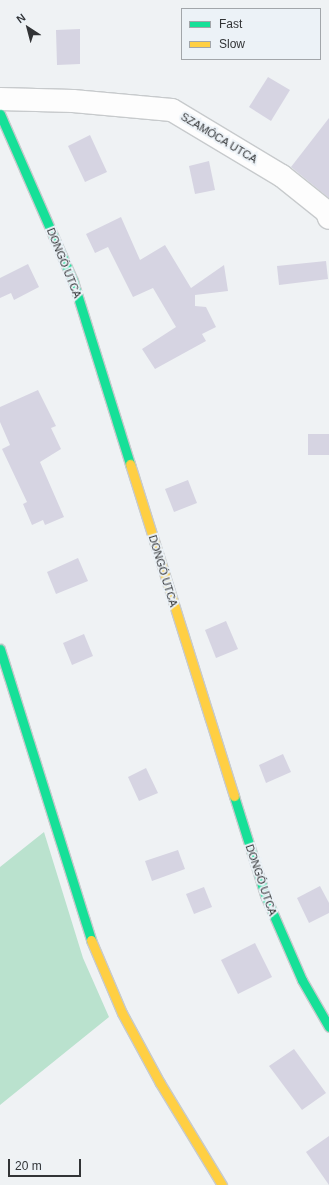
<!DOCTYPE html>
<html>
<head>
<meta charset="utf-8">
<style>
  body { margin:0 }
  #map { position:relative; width:329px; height:1185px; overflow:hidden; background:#eff2f4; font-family:Arial,sans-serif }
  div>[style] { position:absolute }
  .green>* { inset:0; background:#bae2ce }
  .building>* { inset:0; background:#d6d4e2 }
  .roads { filter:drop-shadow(1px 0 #c7cacc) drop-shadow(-1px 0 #c7cacc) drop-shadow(0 1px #c7cacc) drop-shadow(0 -1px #c7cacc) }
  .street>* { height:22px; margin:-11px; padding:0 11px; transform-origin:11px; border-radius:11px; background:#fdfdfd }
  .fast>* { height:9px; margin:-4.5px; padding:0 4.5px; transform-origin:4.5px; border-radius:4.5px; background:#16e098 }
  .slow>* { height:9px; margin:-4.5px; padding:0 4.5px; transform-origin:4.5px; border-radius:4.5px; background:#ffcf43 }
  span { translate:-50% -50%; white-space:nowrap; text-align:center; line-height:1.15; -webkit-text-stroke:4px #ecf2f7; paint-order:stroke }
  .street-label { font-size:11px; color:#323436 }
  .legend { position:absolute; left:181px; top:8px; width:140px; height:52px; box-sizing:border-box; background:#ecf2f7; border:1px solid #a2a6aa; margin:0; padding:5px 7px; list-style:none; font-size:12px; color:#323436 }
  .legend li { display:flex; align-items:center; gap:8px; height:20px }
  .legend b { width:20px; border:1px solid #a2a6aa }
  .north { position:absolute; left:8px; top:8px; width:40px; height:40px; -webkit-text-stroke:3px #ecf2f7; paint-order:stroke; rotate:324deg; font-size:11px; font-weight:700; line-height:16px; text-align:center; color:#323436 }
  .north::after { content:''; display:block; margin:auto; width:14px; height:18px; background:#323436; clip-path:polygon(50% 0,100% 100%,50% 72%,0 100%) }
  .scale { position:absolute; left:8px; top:1159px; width:73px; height:18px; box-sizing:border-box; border:2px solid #323436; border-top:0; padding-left:5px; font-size:12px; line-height:14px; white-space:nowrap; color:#323436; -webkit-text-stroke:3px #ecf2f7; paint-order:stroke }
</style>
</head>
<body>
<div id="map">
  <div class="green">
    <i style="clip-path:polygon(44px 832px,83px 958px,109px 1017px,0 1105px,0 867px)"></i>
  </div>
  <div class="building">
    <i style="clip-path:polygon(80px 29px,80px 64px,57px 65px,56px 30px)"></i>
    <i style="clip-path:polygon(268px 77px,290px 90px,271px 121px,249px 107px)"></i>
    <i style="clip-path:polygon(329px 118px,329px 198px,291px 167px)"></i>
    <i style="clip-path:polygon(90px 135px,107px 172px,85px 182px,68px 146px)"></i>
    <i style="clip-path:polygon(209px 161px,215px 190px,195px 194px,189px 166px)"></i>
    <i style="clip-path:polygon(121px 217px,140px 260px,165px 245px,191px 288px,224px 265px,228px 291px,195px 295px,195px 306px,206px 307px,216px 327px,202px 334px,206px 341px,155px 369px,142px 349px,176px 327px,153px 288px,133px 297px,108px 247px,95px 253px,86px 234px)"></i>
    <i style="clip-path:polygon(326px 261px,328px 279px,279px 285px,277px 266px)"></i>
    <i style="clip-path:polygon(28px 264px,39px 287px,14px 300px,11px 293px,0 298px,0 278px)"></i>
    <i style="clip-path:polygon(38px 390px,56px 426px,51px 428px,61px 449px,40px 462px,64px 517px,45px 525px,43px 520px,32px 525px,23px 504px,27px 502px,2px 449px,10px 445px,0 422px,0 407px)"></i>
    <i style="clip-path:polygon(308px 434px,329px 434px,329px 455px,308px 455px)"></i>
    <i style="clip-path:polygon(188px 480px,197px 503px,174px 512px,165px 489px)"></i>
    <i style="clip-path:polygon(78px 558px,88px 581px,56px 594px,47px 572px)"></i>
    <i style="clip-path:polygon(226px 621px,238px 649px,216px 658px,205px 630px)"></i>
    <i style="clip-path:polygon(84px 634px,93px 656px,72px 665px,63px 643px)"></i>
    <i style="clip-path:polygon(283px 754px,291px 772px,266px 783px,259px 765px)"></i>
    <i style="clip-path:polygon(146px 768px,158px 793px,139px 801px,128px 777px)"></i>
    <i style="clip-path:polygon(178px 850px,185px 869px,152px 881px,145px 861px)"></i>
    <i style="clip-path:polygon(320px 886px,329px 903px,329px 913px,309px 923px,297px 898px)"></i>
    <i style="clip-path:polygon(204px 887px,212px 907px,194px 914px,186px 894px)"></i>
    <i style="clip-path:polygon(255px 943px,272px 977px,238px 994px,221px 960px)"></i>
    <i style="clip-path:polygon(294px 1049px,326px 1093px,302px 1110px,269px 1066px)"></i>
    <i style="clip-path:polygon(329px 1136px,329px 1185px,306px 1152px)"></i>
  </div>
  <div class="roads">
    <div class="street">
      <i style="left:0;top:99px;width:73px;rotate:1.6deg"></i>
      <i style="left:73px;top:101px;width:99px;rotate:5.2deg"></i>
      <i style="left:172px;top:110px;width:128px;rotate:31deg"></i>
      <i style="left:282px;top:176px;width:58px;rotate:38.7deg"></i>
      <i style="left:327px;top:212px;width:6px;rotate:72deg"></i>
    </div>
    <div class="fast">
      <i style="left:0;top:114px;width:182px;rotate:66.4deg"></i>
      <i style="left:73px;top:281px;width:192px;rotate:72.7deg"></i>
      <i style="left:0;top:649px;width:305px;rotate:72.6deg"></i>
      <i style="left:234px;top:796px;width:104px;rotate:72.6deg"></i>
      <i style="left:265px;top:895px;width:93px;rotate:66.5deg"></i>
      <i style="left:302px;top:980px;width:54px;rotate:60.1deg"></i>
    </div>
    <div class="slow">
      <i style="left:130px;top:464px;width:348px;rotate:72.6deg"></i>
      <i style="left:91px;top:940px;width:79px;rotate:67deg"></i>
      <i style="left:122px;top:1013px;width:80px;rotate:61.5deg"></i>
      <i style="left:160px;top:1083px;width:119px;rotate:58.7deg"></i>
    </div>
  </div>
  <div class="street-label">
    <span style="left:219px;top:138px;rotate:31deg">SZAMÓCA UTCA</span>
    <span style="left:64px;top:263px;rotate:68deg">DONGÓ UTCA</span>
    <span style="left:163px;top:571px;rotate:73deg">DONGÓ UTCA</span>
    <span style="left:261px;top:880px;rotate:71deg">DONGÓ UTCA</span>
  </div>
  <ul class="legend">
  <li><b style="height:5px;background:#16e098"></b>Fast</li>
  <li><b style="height:5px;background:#ffcf43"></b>Slow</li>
  </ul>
  <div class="north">N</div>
  <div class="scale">20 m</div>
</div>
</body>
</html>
